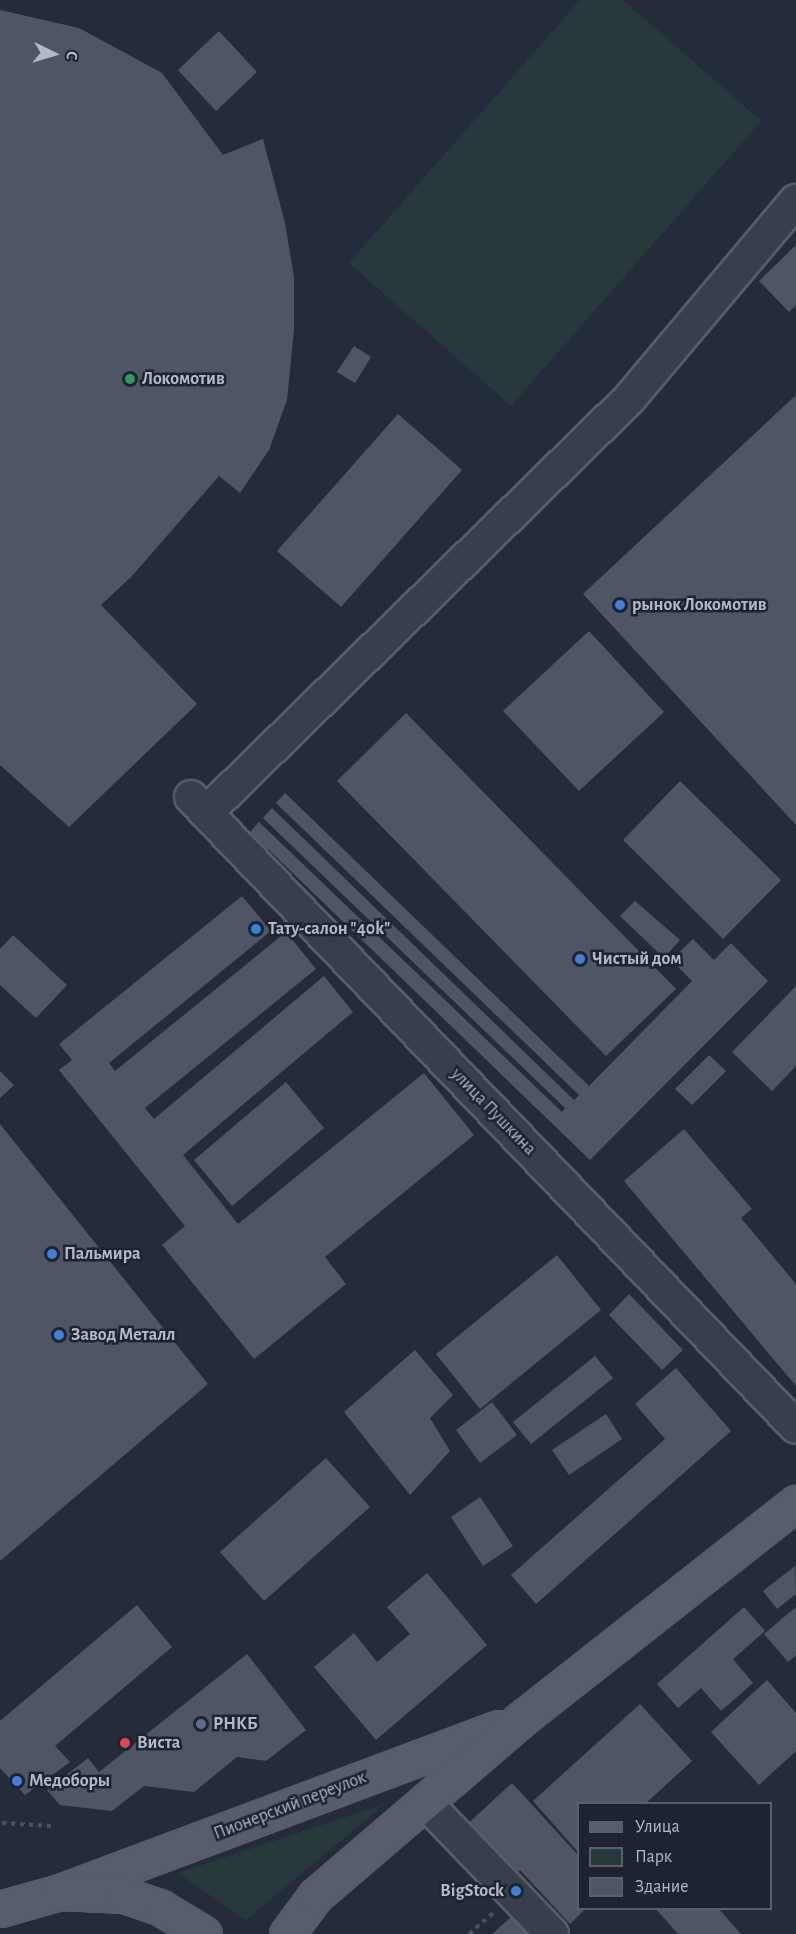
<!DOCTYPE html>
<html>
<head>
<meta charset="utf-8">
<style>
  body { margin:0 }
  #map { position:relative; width:796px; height:1934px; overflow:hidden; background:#252c39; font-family:"Alegreya Sans",sans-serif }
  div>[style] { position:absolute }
  .green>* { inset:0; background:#28393b }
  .building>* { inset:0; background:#4e5665 }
  .path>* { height:4px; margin-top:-2px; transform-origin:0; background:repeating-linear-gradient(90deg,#455458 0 4.5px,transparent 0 9px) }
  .roads { filter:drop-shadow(2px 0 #575c68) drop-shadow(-2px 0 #575c68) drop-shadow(0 2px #575c68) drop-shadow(0 -2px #575c68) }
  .minor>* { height:32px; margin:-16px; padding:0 16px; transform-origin:16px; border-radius:16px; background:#383f4a }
  .major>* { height:33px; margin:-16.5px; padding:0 16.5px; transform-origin:16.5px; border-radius:16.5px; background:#575d6a }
  .dots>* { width:16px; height:16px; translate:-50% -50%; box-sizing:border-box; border:3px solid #1e242f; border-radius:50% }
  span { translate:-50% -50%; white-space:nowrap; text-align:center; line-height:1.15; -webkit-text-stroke:5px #1e242f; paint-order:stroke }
  .poi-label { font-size:18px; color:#b4b9c5; font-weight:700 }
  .left { translate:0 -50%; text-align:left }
  .right { translate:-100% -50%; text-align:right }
  .street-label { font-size:18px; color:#b4b9c5 }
  .legend { position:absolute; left:577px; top:1802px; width:195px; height:108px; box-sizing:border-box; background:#1e242f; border:2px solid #5a606b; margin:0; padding:8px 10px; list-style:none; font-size:18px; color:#b4b9c5 }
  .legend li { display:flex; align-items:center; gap:12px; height:30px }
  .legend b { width:30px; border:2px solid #5a606b }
  .north { position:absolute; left:24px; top:24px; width:60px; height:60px; -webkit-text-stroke:4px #1e242f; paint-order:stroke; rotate:95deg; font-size:16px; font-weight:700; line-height:24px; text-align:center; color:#b4b9c5 }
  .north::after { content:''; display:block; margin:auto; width:21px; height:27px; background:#b4b9c5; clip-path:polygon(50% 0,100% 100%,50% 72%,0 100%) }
</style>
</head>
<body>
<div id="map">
  <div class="green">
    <i style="clip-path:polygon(580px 0,623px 0,761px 121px,511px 406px,349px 263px)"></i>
    <i style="clip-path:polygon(385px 1804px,246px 1920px,178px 1873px)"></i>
  </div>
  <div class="building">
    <i style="clip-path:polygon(0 10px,79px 28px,162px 73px,223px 155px,263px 139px,285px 223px,294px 277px,294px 330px,287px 400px,269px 450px,240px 493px,219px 476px,132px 576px,101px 605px,197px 704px,69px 827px,0 765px)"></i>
    <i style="clip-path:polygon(219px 31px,257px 72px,216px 111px,178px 70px)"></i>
    <i style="clip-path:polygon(796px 245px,796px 305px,789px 312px,759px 281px)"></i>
    <i style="clip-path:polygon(354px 346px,371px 357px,355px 383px,337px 372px)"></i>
    <i style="clip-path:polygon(796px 395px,796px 825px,583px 594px)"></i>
    <i style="clip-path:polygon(398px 414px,462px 470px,341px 607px,277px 551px)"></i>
    <i style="clip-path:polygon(589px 631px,664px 712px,579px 791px,503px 711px)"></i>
    <i style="clip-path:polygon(406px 713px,676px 989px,606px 1056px,337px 781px)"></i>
    <i style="clip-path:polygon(680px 781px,781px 880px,723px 939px,623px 840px)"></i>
    <i style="clip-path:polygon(285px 793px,589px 1086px,692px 981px,671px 960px,693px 939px,714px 960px,731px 943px,768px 981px,590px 1160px,250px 832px,259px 822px,562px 1112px,565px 1108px,263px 818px,272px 808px,574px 1100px,579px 1095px,276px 803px)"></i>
    <i style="clip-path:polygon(242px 896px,271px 931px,109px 1063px,115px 1071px,286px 932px,316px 969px,145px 1108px,154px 1119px,324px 976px,353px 1012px,183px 1155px,238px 1224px,424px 1073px,474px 1135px,325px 1257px,346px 1284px,254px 1359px,162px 1245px,185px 1226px,59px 1070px,72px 1060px,59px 1044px)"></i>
    <i style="clip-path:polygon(635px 901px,680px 940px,664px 958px,620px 916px)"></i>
    <i style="clip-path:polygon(13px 935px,67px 985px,36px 1018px,0 985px,0 949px)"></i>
    <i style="clip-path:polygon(796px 986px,796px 1066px,772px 1091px,732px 1052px)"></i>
    <i style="clip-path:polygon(709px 1055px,726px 1071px,692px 1105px,675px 1089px)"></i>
    <i style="clip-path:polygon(0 1071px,14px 1085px,0 1098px)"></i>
    <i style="clip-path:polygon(286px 1082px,324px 1128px,232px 1206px,194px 1160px)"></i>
    <i style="clip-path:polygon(0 1124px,208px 1384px,0 1561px)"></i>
    <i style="clip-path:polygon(684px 1129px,752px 1209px,741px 1218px,796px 1284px,796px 1386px,624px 1181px)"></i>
    <i style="clip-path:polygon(557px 1255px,601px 1310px,480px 1409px,436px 1354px)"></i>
    <i style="clip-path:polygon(629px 1294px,683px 1350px,662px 1370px,609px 1315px)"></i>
    <i style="clip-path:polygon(415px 1350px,453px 1395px,430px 1418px,450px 1451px,410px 1495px,344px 1412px)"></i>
    <i style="clip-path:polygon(595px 1356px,613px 1378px,531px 1444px,513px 1422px)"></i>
    <i style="clip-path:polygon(676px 1368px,731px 1431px,536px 1604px,511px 1575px,665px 1439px,635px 1404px)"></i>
    <i style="clip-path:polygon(492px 1402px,517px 1435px,480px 1463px,456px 1430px)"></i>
    <i style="clip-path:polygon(606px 1414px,622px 1439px,569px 1475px,552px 1450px)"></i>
    <i style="clip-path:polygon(326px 1458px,370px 1507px,264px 1601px,220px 1552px)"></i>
    <i style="clip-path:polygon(480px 1497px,513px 1546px,483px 1566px,451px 1517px)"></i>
    <i style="clip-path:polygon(795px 1566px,796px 1594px,777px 1609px,763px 1591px)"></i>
    <i style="clip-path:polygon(427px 1573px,487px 1645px,376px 1740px,314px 1667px,354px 1633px,377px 1662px,410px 1634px,387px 1607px)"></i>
    <i style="clip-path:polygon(137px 1605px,172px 1647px,55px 1746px,70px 1762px,25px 1795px,0 1768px,0 1721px)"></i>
    <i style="clip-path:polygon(744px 1607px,765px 1631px,733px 1659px,753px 1683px,721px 1711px,701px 1688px,678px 1708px,657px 1684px)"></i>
    <i style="clip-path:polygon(796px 1607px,796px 1655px,788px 1662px,764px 1634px)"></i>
    <i style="clip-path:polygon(247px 1654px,306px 1730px,266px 1761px,237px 1757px,194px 1792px,144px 1786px,112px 1811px,60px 1805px,47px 1790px,88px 1758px,99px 1772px)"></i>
    <i style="clip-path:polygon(767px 1680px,796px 1713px,796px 1751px,759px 1785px,711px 1732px)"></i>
    <i style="clip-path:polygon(640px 1704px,692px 1761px,645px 1804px,578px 1804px,578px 1852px,533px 1801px)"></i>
    <i style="clip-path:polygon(512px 1783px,578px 1855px,578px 1908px,586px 1908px,570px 1924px,520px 1870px,511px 1879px,463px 1828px)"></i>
    <i style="clip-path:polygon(655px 1908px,718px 1908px,741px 1934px,678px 1934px)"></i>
    <i style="clip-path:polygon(518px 1911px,538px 1934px,492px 1934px)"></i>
  </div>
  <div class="path">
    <i style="left:2px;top:1823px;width:49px;rotate:3.5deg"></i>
    <i style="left:469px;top:1934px;width:32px;rotate:-41deg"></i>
  </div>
  <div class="roads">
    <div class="minor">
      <i style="left:191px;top:797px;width:873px;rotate:46.16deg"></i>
      <i style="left:206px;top:813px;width:592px;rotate:-44.38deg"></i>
      <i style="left:629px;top:399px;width:259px;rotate:-49.9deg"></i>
      <i style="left:425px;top:1802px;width:183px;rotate:46.1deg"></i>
    </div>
    <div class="major">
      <i style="left:60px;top:1892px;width:468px;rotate:-20.5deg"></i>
      <i style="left:0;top:1909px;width:62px;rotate:-15.8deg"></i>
      <i style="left:60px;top:1892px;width:64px;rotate:2.7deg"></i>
      <i style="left:124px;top:1895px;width:39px;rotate:19deg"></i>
      <i style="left:161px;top:1908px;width:50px;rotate:31.2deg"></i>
      <i style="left:287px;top:1934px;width:47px;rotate:-53.6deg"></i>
      <i style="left:315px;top:1896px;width:270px;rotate:-40.6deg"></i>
      <i style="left:520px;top:1720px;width:351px;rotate:-38.2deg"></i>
    </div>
  </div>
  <div class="dots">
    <i style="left:130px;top:379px;background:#2e9e5b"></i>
    <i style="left:620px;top:605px;background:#3f7fe0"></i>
    <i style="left:256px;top:929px;background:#3f7fe0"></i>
    <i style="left:580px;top:959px;background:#3f7fe0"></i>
    <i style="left:52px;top:1254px;background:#3f7fe0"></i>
    <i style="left:59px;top:1335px;background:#3f7fe0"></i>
    <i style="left:201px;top:1724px;background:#5c6f8a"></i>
    <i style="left:125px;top:1743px;background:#e0444e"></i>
    <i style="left:17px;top:1781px;background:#3f7fe0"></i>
    <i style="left:516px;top:1891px;background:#3f7fe0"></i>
  </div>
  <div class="poi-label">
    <span class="left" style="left:142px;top:379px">Локомотив</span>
    <span class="left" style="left:632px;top:605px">рынок Локомотив</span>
    <span class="left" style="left:268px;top:929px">Тату-салон "40k"</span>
    <span class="left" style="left:592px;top:959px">Чистый дом</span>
    <span class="left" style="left:64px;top:1254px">Пальмира</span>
    <span class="left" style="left:71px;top:1335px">Завод Металл</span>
    <span class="left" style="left:213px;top:1724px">РНКБ</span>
    <span class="left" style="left:137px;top:1743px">Виста</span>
    <span class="left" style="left:29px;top:1781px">Медоборы</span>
    <span class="right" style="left:504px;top:1891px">BigStock</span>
  </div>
  <div class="street-label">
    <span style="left:493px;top:1112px;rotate:46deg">улица Пушкина</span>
    <span style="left:290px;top:1806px;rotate:-21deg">Пионерский переулок</span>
  </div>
  <ul class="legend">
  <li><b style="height:8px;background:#575d6a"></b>Улица</li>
  <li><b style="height:16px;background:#28393b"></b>Парк</li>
  <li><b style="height:16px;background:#4e5665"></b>Здание</li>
  </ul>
  <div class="north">С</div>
</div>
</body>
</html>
